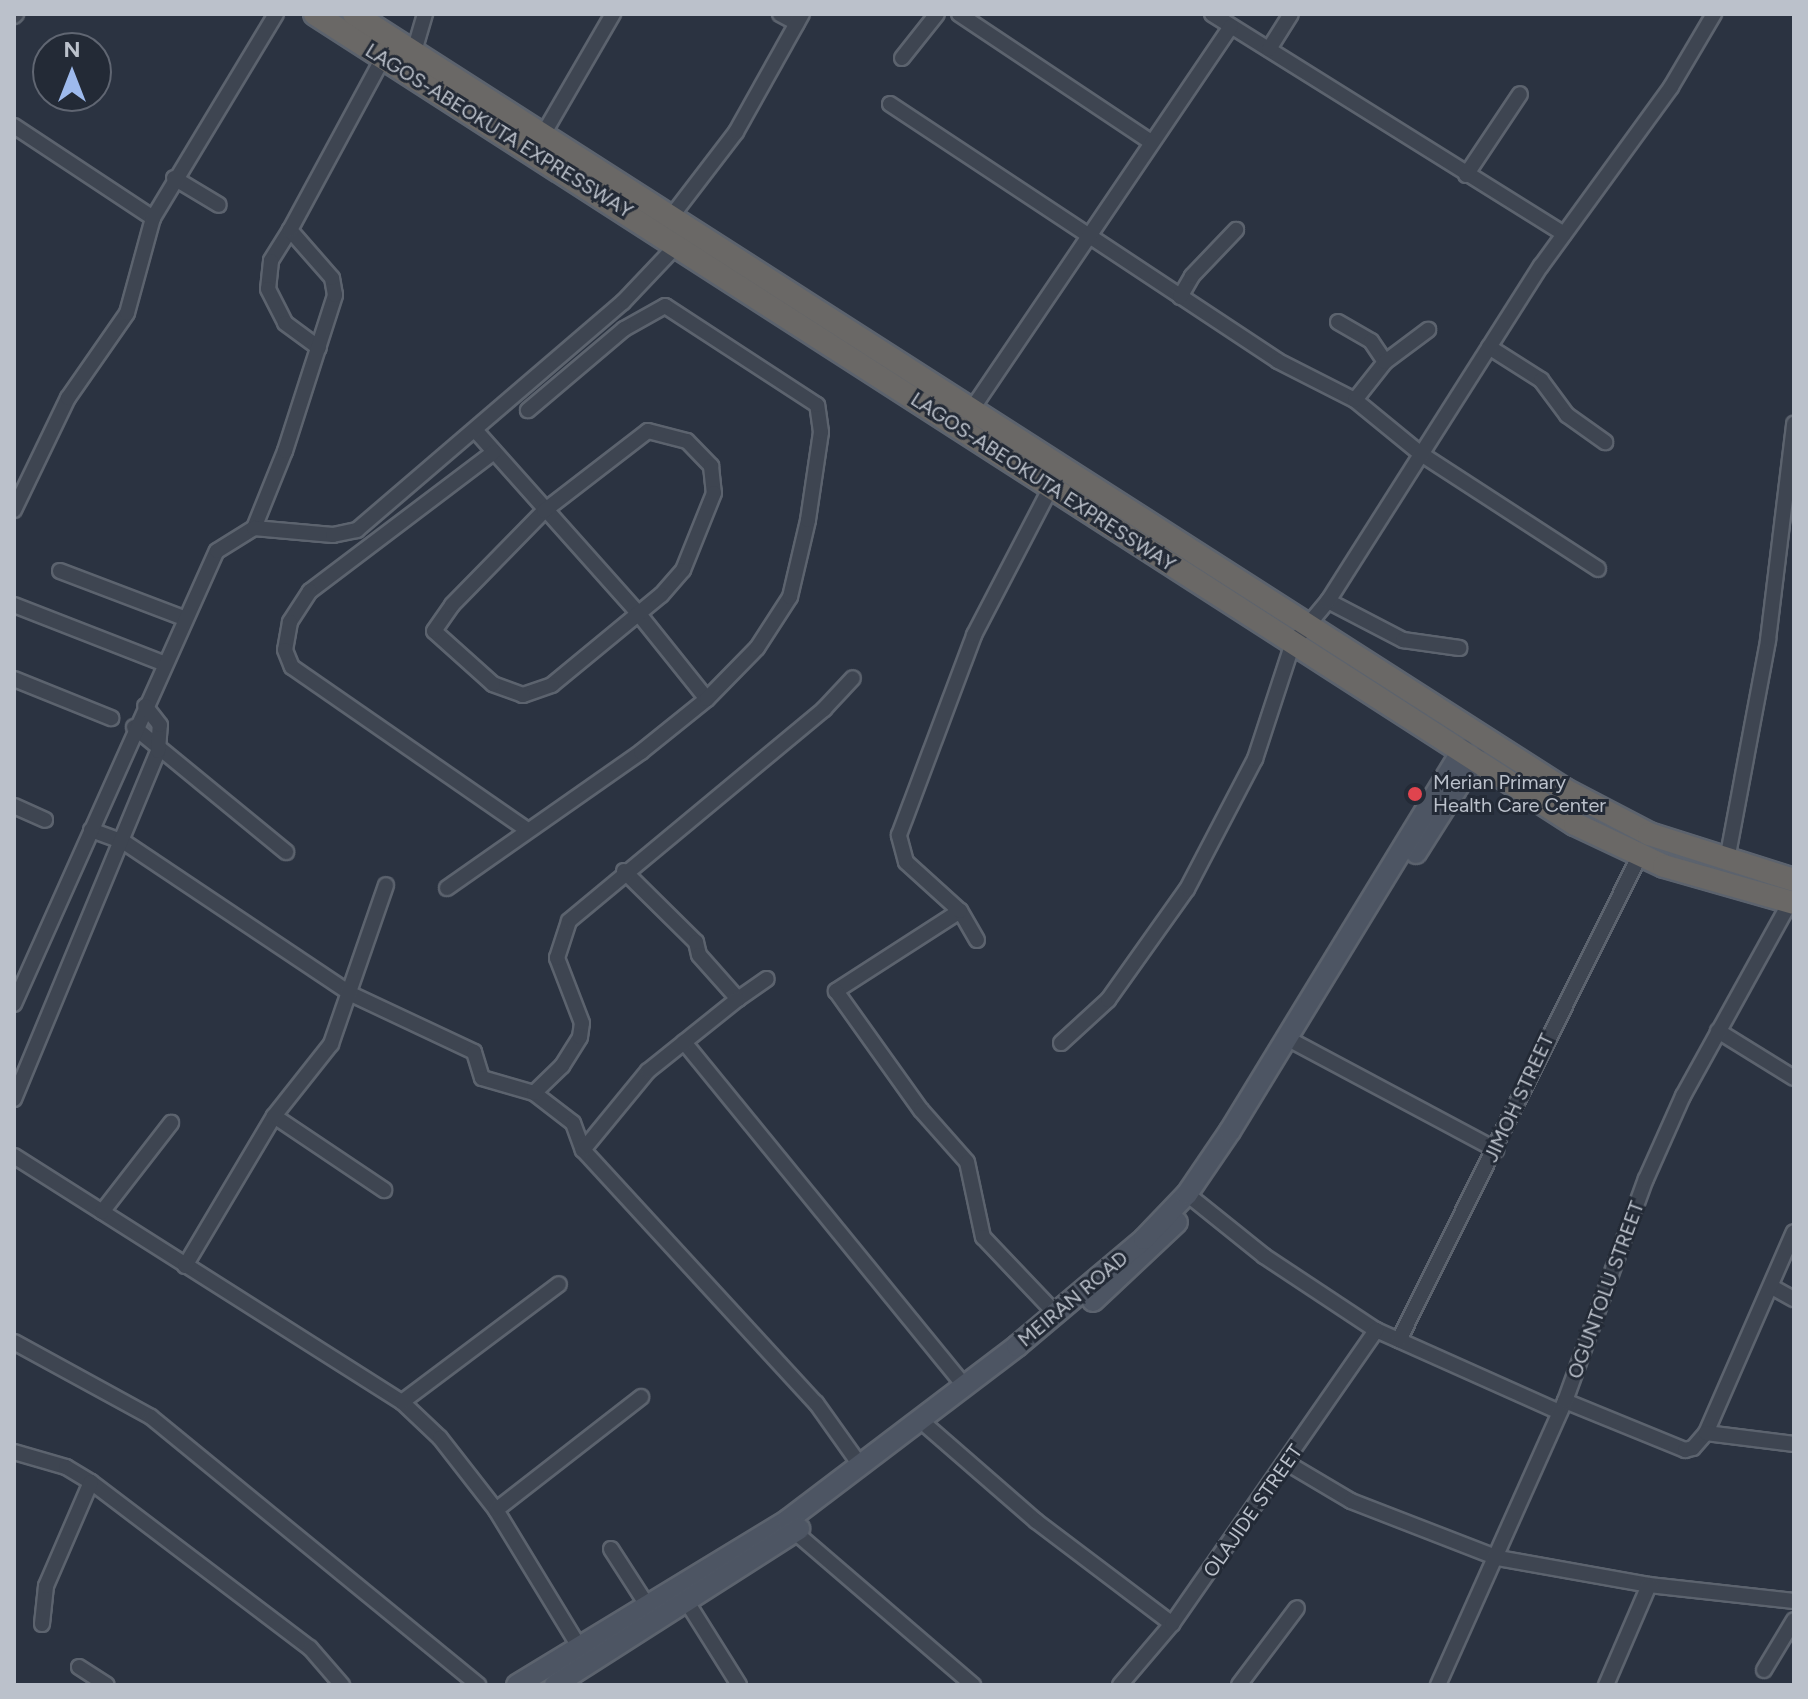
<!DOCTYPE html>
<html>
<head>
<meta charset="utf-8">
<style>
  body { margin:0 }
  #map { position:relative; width:1808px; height:1699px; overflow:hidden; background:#2b3341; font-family:Figtree,sans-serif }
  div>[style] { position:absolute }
  .roads { filter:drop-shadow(2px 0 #5c636e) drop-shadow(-2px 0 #5c636e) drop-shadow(0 2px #5c636e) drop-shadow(0 -2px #5c636e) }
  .minor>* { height:14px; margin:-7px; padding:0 7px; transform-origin:7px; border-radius:7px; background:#3e4551 }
  .secondary>* { height:20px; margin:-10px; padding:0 10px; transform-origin:10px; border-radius:10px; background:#4d5563 }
  .trunk>* { height:22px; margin:-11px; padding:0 11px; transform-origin:11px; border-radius:11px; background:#6a6866 }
  .dots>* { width:22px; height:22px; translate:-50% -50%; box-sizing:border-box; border:4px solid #232a36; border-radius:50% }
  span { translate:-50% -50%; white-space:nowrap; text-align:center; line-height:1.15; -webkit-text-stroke:6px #232a36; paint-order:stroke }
  .street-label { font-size:20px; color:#bbc1cb }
  .poi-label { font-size:20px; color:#bbc1cb }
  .left { translate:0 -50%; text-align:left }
  .frame { position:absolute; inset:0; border:16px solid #bbc1cb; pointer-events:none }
  .north { position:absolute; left:32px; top:32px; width:80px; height:80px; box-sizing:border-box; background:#232a36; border:2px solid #606672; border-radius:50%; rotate:0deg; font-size:22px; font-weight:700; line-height:32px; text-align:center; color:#bbc1cb }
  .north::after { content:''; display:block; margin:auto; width:28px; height:36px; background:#9ebaed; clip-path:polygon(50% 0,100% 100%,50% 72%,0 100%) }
</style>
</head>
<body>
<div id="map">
  <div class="roads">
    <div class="minor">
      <i style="left:780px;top:14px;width:19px;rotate:28deg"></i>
      <i style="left:959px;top:14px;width:231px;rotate:33.7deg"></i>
      <i style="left:1212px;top:14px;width:415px;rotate:32deg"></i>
      <i style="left:14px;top:16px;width:3px;rotate:-45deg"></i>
      <i style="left:1269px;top:49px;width:41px;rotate:-57.8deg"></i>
      <i style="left:413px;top:55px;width:43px;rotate:-73.7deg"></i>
      <i style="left:902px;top:58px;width:56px;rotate:-51.5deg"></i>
      <i style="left:890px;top:104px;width:465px;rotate:33.5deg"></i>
      <i style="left:1278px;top:361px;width:86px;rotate:26.9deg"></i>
      <i style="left:1355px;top:400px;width:85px;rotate:39.3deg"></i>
      <i style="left:1421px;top:454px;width:211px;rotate:33deg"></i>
      <i style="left:14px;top:126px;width:167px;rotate:33.5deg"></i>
      <i style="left:544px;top:133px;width:138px;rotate:-59.9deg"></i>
      <i style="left:1466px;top:175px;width:97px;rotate:-56.3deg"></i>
      <i style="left:174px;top:178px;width:52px;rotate:31deg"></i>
      <i style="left:671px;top:217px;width:107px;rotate:-52.6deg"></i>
      <i style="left:736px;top:132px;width:135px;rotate:-60.8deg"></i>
      <i style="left:290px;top:230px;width:36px;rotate:122deg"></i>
      <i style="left:271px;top:261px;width:28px;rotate:96deg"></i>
      <i style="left:268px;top:289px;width:38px;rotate:63deg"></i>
      <i style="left:285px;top:323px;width:42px;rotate:36.3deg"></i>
      <i style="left:1180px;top:297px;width:24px;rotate:-60deg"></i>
      <i style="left:1192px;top:276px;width:64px;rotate:-46.3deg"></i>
      <i style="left:1338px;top:322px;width:38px;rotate:30deg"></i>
      <i style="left:1371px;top:341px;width:25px;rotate:56deg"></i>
      <i style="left:1385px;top:362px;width:48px;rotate:128.3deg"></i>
      <i style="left:1489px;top:347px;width:62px;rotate:32.4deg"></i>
      <i style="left:1541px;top:380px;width:44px;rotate:53.4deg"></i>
      <i style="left:1567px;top:415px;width:47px;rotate:35.4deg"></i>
      <i style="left:1385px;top:362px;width:54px;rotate:-36.7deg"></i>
      <i style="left:972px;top:409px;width:462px;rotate:-55.9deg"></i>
      <i style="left:475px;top:430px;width:245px;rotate:48.3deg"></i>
      <i style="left:638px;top:613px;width:110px;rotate:51.3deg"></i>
      <i style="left:648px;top:431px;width:40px;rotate:14.4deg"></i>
      <i style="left:687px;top:441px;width:35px;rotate:46deg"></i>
      <i style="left:711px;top:466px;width:27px;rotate:84deg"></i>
      <i style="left:714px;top:493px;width:83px;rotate:111.9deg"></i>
      <i style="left:683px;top:570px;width:33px;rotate:131deg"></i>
      <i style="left:661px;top:595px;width:141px;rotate:140.5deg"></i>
      <i style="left:552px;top:685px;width:31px;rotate:161deg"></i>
      <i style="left:523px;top:695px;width:32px;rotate:-160deg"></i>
      <i style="left:493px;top:684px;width:79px;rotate:-138.1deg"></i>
      <i style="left:434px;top:631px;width:32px;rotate:-55deg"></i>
      <i style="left:452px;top:605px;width:132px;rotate:-45.6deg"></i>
      <i style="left:544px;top:511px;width:131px;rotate:-37.6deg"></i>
      <i style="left:494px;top:452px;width:231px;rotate:142.9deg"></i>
      <i style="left:310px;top:591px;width:37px;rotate:123deg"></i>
      <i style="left:290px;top:622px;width:28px;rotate:100deg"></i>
      <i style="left:285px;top:650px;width:18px;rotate:68deg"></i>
      <i style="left:292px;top:667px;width:286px;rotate:34.7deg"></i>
      <i style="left:14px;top:510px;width:124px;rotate:-64.3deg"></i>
      <i style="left:68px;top:398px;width:103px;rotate:-55.2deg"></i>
      <i style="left:127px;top:313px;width:98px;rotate:-74.7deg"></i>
      <i style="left:153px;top:218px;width:238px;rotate:-58.9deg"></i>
      <i style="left:254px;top:528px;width:83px;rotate:-68.1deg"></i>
      <i style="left:285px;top:451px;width:164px;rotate:-72.2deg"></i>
      <i style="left:335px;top:295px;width:17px;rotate:-100deg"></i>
      <i style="left:332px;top:278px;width:64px;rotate:-131.2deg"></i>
      <i style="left:290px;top:230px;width:196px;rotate:-61.6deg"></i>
      <i style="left:60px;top:571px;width:133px;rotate:20.8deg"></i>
      <i style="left:1328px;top:601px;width:85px;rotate:27.5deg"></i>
      <i style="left:1403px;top:640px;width:57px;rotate:8.1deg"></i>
      <i style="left:14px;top:605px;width:160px;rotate:21.3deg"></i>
      <i style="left:14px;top:679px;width:105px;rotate:21.9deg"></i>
      <i style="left:134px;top:727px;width:197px;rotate:39.4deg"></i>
      <i style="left:14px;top:806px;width:34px;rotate:24deg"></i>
      <i style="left:91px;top:830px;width:35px;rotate:20deg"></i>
      <i style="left:124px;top:842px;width:273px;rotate:33.8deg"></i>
      <i style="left:351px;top:994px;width:136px;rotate:25.2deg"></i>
      <i style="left:474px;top:1052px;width:27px;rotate:73deg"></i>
      <i style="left:482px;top:1078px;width:54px;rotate:16.1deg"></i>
      <i style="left:534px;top:1093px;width:49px;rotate:37.6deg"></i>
      <i style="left:573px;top:1123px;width:29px;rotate:70deg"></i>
      <i style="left:583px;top:1150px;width:344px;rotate:47.4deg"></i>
      <i style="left:816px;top:1403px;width:76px;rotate:54.6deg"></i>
      <i style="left:1727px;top:860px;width:224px;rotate:-79.4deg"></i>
      <i style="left:1768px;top:640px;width:218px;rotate:-83.1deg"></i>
      <i style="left:624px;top:871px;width:101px;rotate:44.6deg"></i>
      <i style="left:696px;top:942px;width:13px;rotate:77deg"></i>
      <i style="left:699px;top:955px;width:59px;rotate:48.4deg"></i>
      <i style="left:738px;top:999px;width:35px;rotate:-35deg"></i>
      <i style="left:447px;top:888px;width:237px;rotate:-35deg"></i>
      <i style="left:641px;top:752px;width:85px;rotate:-38.8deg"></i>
      <i style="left:707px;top:699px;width:71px;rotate:-45.6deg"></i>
      <i style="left:757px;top:648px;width:61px;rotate:-57.1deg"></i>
      <i style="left:790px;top:597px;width:79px;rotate:-76.8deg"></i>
      <i style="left:808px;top:520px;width:89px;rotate:-81.6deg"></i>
      <i style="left:821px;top:432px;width:27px;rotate:-98deg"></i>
      <i style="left:817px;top:405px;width:181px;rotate:-146.9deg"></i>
      <i style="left:665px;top:306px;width:47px;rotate:150.7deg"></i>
      <i style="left:624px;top:329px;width:126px;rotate:139.8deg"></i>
      <i style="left:960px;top:911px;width:148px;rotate:147.2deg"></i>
      <i style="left:836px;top:991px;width:146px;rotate:54.5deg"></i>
      <i style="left:921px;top:1110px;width:69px;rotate:48.5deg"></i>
      <i style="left:967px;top:1162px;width:77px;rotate:78deg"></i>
      <i style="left:983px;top:1237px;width:106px;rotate:46.5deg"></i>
      <i style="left:977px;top:940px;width:34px;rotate:-120deg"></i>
      <i style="left:960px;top:911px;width:73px;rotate:-137.8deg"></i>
      <i style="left:906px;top:862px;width:28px;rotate:-105deg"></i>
      <i style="left:899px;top:835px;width:214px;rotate:-69.4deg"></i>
      <i style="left:974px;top:635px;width:167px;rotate:-62.5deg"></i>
      <i style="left:14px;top:1004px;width:496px;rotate:-65.9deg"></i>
      <i style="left:217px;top:551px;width:44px;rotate:-31.9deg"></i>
      <i style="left:254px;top:528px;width:79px;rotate:5.1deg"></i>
      <i style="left:333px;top:535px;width:25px;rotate:-12deg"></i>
      <i style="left:357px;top:530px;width:350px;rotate:-40.6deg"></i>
      <i style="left:623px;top:302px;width:79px;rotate:-46.5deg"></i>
      <i style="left:1718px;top:1031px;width:89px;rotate:31.7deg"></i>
      <i style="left:684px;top:1042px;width:444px;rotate:50.8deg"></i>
      <i style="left:1061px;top:1043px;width:64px;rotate:-42.5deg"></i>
      <i style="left:1108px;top:1000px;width:136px;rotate:-54.6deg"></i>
      <i style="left:1187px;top:889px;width:147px;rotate:-62.4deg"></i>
      <i style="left:1255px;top:759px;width:122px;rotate:-71.9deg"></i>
      <i style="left:1293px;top:643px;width:55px;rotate:-50.2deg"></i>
      <i style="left:1328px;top:601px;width:397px;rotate:-57.6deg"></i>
      <i style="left:1541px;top:266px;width:221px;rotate:-54deg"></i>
      <i style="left:1671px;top:87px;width:85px;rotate:-59.5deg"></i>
      <i style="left:1296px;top:1043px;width:227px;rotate:28.1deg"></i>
      <i style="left:534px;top:1093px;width:39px;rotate:-44deg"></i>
      <i style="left:562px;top:1066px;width:34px;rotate:-58deg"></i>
      <i style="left:580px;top:1037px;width:14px;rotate:-82deg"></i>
      <i style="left:582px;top:1023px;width:70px;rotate:-111deg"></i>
      <i style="left:557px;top:958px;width:39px;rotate:-72deg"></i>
      <i style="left:569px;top:921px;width:332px;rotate:-39.7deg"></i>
      <i style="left:824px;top:709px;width:42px;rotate:-46.9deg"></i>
      <i style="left:14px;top:1099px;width:377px;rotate:-67.5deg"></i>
      <i style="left:158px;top:751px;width:26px;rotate:-86deg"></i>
      <i style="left:160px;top:725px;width:24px;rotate:-128deg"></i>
      <i style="left:274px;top:1116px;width:133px;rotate:33.9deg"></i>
      <i style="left:583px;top:1150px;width:102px;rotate:-50.6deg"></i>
      <i style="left:648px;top:1071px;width:115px;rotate:-38.7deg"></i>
      <i style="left:14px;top:1156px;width:459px;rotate:32.4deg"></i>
      <i style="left:402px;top:1402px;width:52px;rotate:43.5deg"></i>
      <i style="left:440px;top:1438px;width:91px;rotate:52.1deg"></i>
      <i style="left:496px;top:1510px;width:167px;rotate:58.7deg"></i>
      <i style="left:1187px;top:1194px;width:99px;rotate:38.8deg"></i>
      <i style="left:1264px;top:1256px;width:134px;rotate:33.5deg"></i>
      <i style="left:1376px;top:1330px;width:201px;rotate:24.1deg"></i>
      <i style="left:102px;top:1212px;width:113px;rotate:-52.2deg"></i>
      <i style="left:185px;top:1266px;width:174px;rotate:-59.3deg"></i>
      <i style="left:274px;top:1116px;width:92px;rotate:-51.6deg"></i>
      <i style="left:331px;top:1044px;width:168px;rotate:-70.9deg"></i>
      <i style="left:1772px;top:1287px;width:25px;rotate:29deg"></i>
      <i style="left:1399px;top:1340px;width:539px;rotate:-63.58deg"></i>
      <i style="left:14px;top:1342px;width:156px;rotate:28.7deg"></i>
      <i style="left:151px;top:1417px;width:423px;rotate:39.3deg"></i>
      <i style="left:1565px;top:1401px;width:130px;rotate:22.2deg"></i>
      <i style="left:1685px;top:1450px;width:8px;rotate:-14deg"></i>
      <i style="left:1693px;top:1448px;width:20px;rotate:-49deg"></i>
      <i style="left:1706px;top:1433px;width:219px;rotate:-66.4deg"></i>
      <i style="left:402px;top:1402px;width:196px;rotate:-36.9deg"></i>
      <i style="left:928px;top:1427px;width:143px;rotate:41deg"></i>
      <i style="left:1036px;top:1521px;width:171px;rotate:37.1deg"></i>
      <i style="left:1706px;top:1433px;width:89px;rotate:7.1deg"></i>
      <i style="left:14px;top:1452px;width:54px;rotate:16.1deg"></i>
      <i style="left:66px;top:1467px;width:29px;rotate:31deg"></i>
      <i style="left:91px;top:1482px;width:275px;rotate:37.2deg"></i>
      <i style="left:310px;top:1648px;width:49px;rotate:49.1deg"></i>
      <i style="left:1287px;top:1463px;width:74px;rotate:30.7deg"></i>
      <i style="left:1351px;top:1501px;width:158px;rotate:21.2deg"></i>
      <i style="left:1498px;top:1558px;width:153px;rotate:10.1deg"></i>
      <i style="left:1649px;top:1585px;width:146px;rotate:6.3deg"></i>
      <i style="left:496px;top:1510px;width:184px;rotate:-37.9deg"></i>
      <i style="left:795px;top:1532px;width:235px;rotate:40.7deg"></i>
      <i style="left:611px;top:1549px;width:70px;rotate:57.2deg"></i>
      <i style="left:687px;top:1602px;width:98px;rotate:57.9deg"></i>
      <i style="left:42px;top:1624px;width:38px;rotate:-84deg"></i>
      <i style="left:46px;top:1586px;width:113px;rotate:-66.6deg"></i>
      <i style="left:79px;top:1667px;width:33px;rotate:33deg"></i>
      <i style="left:1764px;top:1670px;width:58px;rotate:-59deg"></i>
      <i style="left:1120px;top:1685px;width:80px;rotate:-49.6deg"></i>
      <i style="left:1172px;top:1624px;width:358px;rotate:-55.2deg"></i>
      <i style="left:1239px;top:1685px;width:96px;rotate:-53deg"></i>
      <i style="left:1438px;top:1685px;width:311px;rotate:-65.9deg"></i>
      <i style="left:1565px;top:1401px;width:236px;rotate:-70deg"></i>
      <i style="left:1646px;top:1179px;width:91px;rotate:-66deg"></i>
      <i style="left:1683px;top:1096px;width:222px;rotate:-61.1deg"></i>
      <i style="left:1606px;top:1685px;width:109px;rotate:-66.7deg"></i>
    </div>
    <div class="secondary">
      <i style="left:1416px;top:853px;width:112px;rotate:-57.7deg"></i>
      <i style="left:1093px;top:1301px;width:115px;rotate:-43.2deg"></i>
      <i style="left:517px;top:1685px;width:317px;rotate:-31.3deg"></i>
      <i style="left:788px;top:1520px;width:288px;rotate:-37.2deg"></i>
      <i style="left:1017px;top:1346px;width:166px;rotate:-40.1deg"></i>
      <i style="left:1144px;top:1239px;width:62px;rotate:-46.3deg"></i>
      <i style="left:1187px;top:1194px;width:76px;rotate:-55.7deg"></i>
      <i style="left:1230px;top:1131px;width:447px;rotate:-58.6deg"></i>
      <i style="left:555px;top:1685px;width:290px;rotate:-32.6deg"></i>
    </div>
    <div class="trunk">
      <i style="left:315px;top:14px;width:1498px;rotate:32.74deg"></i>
      <i style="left:1575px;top:824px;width:98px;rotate:25.3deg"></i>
      <i style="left:1664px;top:866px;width:135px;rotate:15.9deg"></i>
      <i style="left:354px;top:14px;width:1438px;rotate:32.65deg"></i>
      <i style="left:1565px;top:790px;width:95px;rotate:27.6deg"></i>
      <i style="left:1649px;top:834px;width:152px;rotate:17.6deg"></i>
    </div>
  </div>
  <div class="dots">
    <i style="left:1415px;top:794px;background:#e0444e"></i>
  </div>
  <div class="street-label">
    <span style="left:499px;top:131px;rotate:32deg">LAGOS-ABEOKUTA EXPRESSWAY</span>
    <span style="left:1043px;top:482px;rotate:33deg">LAGOS-ABEOKUTA EXPRESSWAY</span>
    <span style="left:1519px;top:1098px;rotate:-65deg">JIMOH STREET</span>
    <span style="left:1606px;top:1290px;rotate:-70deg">OGUNTOLU STREET</span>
    <span style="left:1073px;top:1299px;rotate:-40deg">MEIRAN ROAD</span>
    <span style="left:1253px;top:1511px;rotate:-55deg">OLAJIDE STREET</span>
  </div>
  <div class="poi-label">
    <span class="left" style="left:1433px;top:794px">Merian Primary<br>Health Care Center</span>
  </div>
  <div class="frame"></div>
  <div class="north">N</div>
</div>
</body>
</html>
